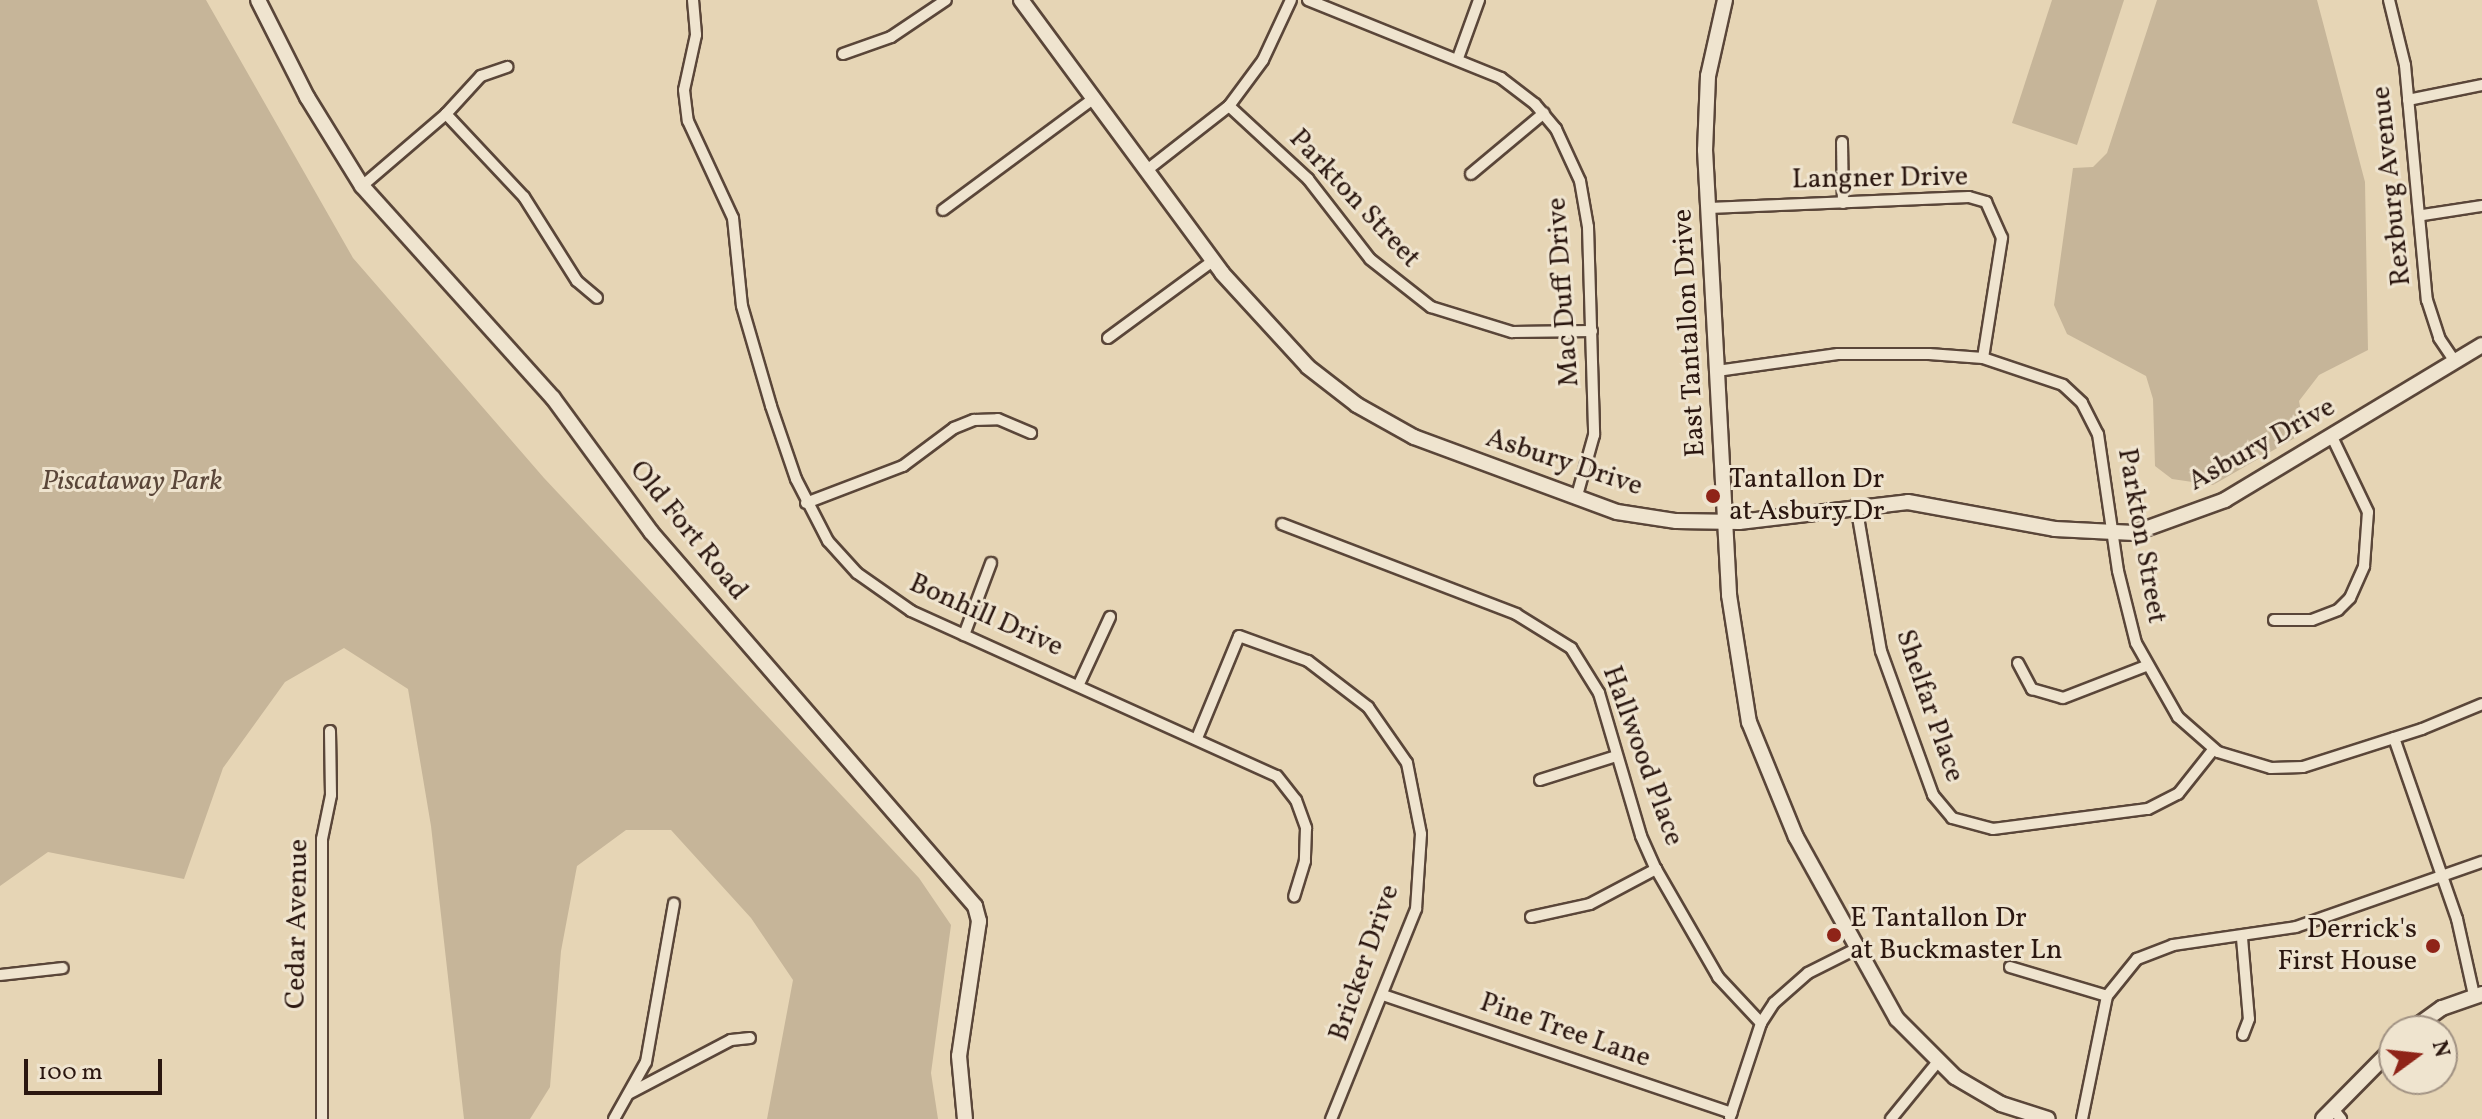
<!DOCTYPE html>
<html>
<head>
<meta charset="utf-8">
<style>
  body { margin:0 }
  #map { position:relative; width:2482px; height:1119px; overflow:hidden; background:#e6d5b5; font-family:Vollkorn,serif }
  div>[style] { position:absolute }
  .green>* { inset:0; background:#c6b599 }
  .roads { filter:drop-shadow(2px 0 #5a4639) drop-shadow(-2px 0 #5a4639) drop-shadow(0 2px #5a4639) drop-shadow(0 -2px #5a4639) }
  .street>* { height:10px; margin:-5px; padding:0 5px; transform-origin:5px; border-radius:5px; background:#efe4cf }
  .secondary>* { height:14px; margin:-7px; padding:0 7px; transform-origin:7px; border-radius:7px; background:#efe4cf }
  .dots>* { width:22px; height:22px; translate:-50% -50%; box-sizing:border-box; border:4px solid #efe4cf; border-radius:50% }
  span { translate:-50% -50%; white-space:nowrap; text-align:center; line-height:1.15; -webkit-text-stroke:6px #efe4cf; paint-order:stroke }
  .street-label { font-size:28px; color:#2b1710 }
  .poi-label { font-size:28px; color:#2b1710 }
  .left { translate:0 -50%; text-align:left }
  .right { translate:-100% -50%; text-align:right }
  .park-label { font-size:28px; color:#5a4639; font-style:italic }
  .north { position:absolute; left:2378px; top:1015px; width:80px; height:80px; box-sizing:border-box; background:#efe4cf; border:2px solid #a19283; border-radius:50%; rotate:75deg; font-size:22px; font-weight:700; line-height:32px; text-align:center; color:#2b1710 }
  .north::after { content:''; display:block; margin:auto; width:28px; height:36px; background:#8f2418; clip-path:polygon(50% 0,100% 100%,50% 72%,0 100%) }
  .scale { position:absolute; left:24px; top:1059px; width:138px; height:36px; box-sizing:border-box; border:4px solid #2b1710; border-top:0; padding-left:10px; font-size:24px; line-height:28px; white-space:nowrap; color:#2b1710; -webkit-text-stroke:6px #efe4cf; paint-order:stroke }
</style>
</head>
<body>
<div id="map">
  <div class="green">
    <i style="clip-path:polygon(0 0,206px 0,353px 258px,544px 478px,919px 878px,951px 925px,931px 1073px,938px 1119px,767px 1119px,793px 980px,751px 918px,671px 830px,626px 830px,577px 866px,561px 951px,550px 1087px,530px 1119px,464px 1119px,431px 826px,408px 689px,344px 648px,285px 682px,223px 768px,184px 879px,48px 852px,0 886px)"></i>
    <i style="clip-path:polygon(2052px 0,2124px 0,2077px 145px,2012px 123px)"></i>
    <i style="clip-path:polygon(2157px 0,2317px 0,2365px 182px,2368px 350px,2319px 375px,2299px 401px,2305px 432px,2213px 485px,2172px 479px,2155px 466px,2153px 399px,2146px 376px,2067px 334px,2054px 305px,2073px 168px,2093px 167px,2107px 153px)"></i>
  </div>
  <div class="roads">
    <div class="street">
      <i style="left:693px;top:0;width:35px;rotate:85deg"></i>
      <i style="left:696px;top:35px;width:56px;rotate:102.3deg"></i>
      <i style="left:684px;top:90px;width:31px;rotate:83deg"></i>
      <i style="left:688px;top:121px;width:107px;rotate:65.1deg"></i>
      <i style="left:733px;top:218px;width:88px;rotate:84.2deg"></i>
      <i style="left:742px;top:306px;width:104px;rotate:73.8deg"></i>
      <i style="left:771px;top:406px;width:77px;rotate:71.1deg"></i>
      <i style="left:796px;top:479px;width:70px;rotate:62.7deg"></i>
      <i style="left:828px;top:541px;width:43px;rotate:47.8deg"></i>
      <i style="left:857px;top:573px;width:66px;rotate:35.1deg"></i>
      <i style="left:911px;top:611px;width:401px;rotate:24.3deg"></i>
      <i style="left:1277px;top:776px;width:31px;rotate:52deg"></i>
      <i style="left:1296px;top:800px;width:30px;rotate:70deg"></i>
      <i style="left:1306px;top:828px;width:33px;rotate:92deg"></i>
      <i style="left:1305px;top:861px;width:37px;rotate:107deg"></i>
      <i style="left:1308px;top:0;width:208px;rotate:22deg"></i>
      <i style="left:1501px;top:78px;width:43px;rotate:37.4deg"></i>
      <i style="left:1535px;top:104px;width:33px;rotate:50deg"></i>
      <i style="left:1556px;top:129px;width:57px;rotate:65.2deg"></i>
      <i style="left:1580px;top:181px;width:47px;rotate:80.1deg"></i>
      <i style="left:1588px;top:227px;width:208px;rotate:88.3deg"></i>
      <i style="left:1594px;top:435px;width:66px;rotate:105.7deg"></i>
      <i style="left:2389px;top:0;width:67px;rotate:76.2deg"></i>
      <i style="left:2405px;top:65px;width:236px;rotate:84.7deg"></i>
      <i style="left:2427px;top:300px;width:40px;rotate:72deg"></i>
      <i style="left:2439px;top:338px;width:29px;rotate:56deg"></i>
      <i style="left:843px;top:54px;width:51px;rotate:-19.5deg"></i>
      <i style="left:891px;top:37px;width:66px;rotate:-33.9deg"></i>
      <i style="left:1458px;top:58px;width:62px;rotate:-70.1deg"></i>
      <i style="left:2408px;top:100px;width:76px;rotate:-11.5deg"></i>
      <i style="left:1229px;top:106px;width:108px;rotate:42.7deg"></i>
      <i style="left:1308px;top:179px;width:101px;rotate:52.2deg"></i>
      <i style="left:1370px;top:259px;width:78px;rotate:38.2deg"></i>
      <i style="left:1431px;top:307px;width:85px;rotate:17.2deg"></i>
      <i style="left:1512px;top:332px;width:80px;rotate:-0.7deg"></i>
      <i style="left:446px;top:114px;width:114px;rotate:46.8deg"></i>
      <i style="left:524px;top:197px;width:99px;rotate:57.8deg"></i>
      <i style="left:577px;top:281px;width:26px;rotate:40deg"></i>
      <i style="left:1842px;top:142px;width:61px;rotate:89.1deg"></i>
      <i style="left:1147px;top:170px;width:104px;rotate:-38deg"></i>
      <i style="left:1229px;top:106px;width:57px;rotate:-53.5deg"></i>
      <i style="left:1263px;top:60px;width:66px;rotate:-65deg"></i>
      <i style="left:1471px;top:174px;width:95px;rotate:-39.9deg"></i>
      <i style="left:362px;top:186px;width:111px;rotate:-40.6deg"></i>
      <i style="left:446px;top:114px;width:52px;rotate:-47.4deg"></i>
      <i style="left:481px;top:76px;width:28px;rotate:-19deg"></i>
      <i style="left:1709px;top:208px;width:260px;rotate:-2.4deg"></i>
      <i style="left:1969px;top:197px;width:18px;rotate:16deg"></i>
      <i style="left:1986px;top:202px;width:39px;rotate:66deg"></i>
      <i style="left:2002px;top:238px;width:121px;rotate:99deg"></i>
      <i style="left:943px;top:210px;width:187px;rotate:-36.5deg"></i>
      <i style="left:2423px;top:215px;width:60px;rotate:-8.7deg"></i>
      <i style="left:1108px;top:338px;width:130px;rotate:-36.3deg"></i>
      <i style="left:1717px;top:371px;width:122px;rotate:-8deg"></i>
      <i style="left:1838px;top:354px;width:91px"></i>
      <i style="left:1929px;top:354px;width:54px;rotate:4.2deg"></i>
      <i style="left:1983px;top:358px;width:84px;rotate:18.6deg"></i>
      <i style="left:2063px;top:385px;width:26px;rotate:43deg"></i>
      <i style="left:2082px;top:403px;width:35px;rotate:63deg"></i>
      <i style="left:2098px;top:434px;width:138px;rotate:81.7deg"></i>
      <i style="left:2118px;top:571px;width:74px;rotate:76deg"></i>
      <i style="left:2136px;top:643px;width:85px;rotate:60.4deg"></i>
      <i style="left:2178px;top:717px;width:53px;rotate:41.2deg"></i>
      <i style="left:2218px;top:752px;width:55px;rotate:16.8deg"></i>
      <i style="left:2271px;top:768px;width:32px;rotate:-2deg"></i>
      <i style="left:2303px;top:767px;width:125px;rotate:-17.7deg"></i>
      <i style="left:2422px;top:729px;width:65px;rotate:-22.6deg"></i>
      <i style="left:806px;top:503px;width:104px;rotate:-20.9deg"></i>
      <i style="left:903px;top:466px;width:64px;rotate:-36.7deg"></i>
      <i style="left:954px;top:428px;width:22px;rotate:-22deg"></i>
      <i style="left:974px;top:420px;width:24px;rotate:-2deg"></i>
      <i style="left:998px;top:419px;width:36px;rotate:23deg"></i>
      <i style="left:1856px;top:505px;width:148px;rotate:80.3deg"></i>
      <i style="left:1881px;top:651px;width:153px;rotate:70.1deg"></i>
      <i style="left:1933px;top:795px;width:30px;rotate:50deg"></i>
      <i style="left:1952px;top:818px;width:42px;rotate:15deg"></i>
      <i style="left:1993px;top:829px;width:156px;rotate:-7.4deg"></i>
      <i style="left:2148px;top:809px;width:34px;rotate:-27deg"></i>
      <i style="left:2178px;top:794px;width:56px;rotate:-51.5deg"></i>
      <i style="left:1282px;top:524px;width:251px;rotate:21deg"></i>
      <i style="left:1516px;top:614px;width:65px;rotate:31.7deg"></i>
      <i style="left:1571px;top:648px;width:53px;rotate:58.1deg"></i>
      <i style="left:1599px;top:693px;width:149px;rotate:73.6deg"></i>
      <i style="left:1641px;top:836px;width:36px;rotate:66deg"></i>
      <i style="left:1656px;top:869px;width:125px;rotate:60.1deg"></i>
      <i style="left:1718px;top:977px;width:63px;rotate:46.9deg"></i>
      <i style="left:2274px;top:620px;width:38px"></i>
      <i style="left:2312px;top:620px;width:28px;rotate:-21deg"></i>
      <i style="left:2338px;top:610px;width:17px;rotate:-45deg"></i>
      <i style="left:2350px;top:598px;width:35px;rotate:-66deg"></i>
      <i style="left:2364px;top:566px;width:54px;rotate:-85.8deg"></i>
      <i style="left:2368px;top:512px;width:83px;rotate:-115.6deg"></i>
      <i style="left:964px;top:635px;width:77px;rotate:-69.4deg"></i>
      <i style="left:2018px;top:663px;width:30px;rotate:62deg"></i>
      <i style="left:2032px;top:689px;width:32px;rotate:16deg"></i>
      <i style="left:2063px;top:698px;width:89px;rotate:-21.1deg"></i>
      <i style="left:1079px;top:684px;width:74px;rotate:-65.2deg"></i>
      <i style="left:1197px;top:738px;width:110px;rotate:-67.6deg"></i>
      <i style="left:1239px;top:636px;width:73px;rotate:19.9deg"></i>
      <i style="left:1308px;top:661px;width:76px;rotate:37.5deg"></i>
      <i style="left:1368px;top:707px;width:68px;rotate:55.1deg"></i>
      <i style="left:1407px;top:763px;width:72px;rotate:78.8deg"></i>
      <i style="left:1421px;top:834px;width:75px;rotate:93.8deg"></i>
      <i style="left:1416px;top:909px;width:227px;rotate:112deg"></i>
      <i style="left:2394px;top:738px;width:192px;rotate:70.8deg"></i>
      <i style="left:2457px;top:919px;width:78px;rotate:77.4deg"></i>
      <i style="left:1540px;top:780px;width:80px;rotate:-17.5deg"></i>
      <i style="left:1531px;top:917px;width:60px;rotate:-12.4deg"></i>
      <i style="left:1590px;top:904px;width:75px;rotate:-27.9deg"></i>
      <i style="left:2242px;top:938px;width:81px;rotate:85.1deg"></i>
      <i style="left:2249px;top:1019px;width:17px;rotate:111deg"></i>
      <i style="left:2010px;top:967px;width:101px;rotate:16.6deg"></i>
      <i style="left:0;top:975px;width:63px;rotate:-6.3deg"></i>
      <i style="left:1383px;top:995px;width:368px;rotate:18.7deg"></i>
      <i style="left:630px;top:1093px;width:114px;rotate:-27.7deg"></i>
      <i style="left:731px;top:1040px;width:19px;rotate:-6deg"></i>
      <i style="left:2333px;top:1109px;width:13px;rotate:51deg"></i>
      <i style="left:1730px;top:1117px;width:99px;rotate:-71.7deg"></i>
      <i style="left:1761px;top:1023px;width:24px;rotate:-57deg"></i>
      <i style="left:1774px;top:1003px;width:45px;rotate:-41.4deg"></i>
      <i style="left:1808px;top:973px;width:54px;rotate:-26.6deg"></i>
      <i style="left:322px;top:1119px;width:280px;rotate:-90deg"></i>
      <i style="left:322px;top:839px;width:45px;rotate:-78.4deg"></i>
      <i style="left:331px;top:795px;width:64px;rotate:-90.9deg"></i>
      <i style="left:614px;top:1119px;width:65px;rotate:-60.7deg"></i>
      <i style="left:646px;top:1062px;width:161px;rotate:-80deg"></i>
      <i style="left:1891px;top:1119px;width:71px;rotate:-50.7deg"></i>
      <i style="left:2082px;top:1119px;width:126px;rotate:-78.5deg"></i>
      <i style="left:2107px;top:996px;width:48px;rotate:-51deg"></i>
      <i style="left:2137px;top:959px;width:39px;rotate:-21deg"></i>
      <i style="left:2173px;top:945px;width:124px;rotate:-8.3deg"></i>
      <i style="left:2296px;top:927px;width:197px;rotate:-19.3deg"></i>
    </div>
    <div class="secondary">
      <i style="left:258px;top:0;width:109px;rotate:63.2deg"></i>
      <i style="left:307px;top:97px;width:105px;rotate:58.3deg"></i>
      <i style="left:362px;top:186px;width:285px;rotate:48deg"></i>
      <i style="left:553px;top:398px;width:166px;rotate:53.8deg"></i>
      <i style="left:651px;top:532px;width:495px;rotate:49.1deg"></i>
      <i style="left:975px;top:906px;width:16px;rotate:75deg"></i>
      <i style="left:979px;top:921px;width:136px;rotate:98.4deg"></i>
      <i style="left:959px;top:1056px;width:63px;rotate:84.6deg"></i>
      <i style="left:1021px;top:0;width:339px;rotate:53.6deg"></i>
      <i style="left:1222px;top:273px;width:127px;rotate:47.5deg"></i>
      <i style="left:1308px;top:367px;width:62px;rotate:37.8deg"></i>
      <i style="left:1357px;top:405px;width:65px;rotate:29.3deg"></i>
      <i style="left:1414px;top:437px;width:216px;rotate:20.3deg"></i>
      <i style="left:1617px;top:512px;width:60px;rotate:8.7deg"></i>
      <i style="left:1676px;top:521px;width:63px;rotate:0.9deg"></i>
      <i style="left:1739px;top:522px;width:170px;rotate:-6.7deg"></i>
      <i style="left:1908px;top:502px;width:149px;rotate:10.4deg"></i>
      <i style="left:2055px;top:529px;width:79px;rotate:2.9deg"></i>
      <i style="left:2134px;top:533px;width:97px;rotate:-19.9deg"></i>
      <i style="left:2225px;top:500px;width:300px;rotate:-31.1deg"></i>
      <i style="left:1725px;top:0;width:78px;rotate:102.6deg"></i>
      <i style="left:1708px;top:76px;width:74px;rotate:92.3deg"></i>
      <i style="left:1705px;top:150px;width:446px;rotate:86.9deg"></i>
      <i style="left:1729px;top:595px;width:129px;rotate:81.1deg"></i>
      <i style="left:1749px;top:722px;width:124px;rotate:67.8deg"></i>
      <i style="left:1796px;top:837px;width:208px;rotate:61deg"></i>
      <i style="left:1897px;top:1019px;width:82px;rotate:45deg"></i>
      <i style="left:1955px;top:1077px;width:53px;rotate:30.4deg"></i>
      <i style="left:2001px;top:1104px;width:49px;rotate:17.7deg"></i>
      <i style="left:2410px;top:1031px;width:39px;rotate:-36deg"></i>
      <i style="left:2442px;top:1008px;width:42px;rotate:-19.3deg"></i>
      <i style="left:2323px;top:1119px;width:101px;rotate:-45.4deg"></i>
    </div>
  </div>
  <div class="dots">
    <i style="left:1713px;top:496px;background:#8f2418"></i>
    <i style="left:1834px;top:935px;background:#8f2418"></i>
    <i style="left:2433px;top:946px;background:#8f2418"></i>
  </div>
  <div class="street-label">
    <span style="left:1880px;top:179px;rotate:-1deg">Langner Drive</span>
    <span style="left:2392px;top:186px;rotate:-96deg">Rexburg Avenue</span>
    <span style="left:1354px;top:199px;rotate:47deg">Parkton Street</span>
    <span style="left:1564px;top:292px;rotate:-94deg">Mac Duff Drive</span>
    <span style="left:1690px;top:333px;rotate:-93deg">East Tantallon Drive</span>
    <span style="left:2262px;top:445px;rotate:-29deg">Asbury Drive</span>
    <span style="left:1564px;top:463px;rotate:18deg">Asbury Drive</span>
    <span style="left:688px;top:531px;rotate:51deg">Old Fort Road</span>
    <span style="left:2141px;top:536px;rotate:80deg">Parkton Street</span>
    <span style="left:986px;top:616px;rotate:24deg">Bonhill Drive</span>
    <span style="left:1929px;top:706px;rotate:71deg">Shelfar Place</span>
    <span style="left:1642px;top:756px;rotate:70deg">Hallwood Place</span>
    <span style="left:298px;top:924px;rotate:-89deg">Cedar Avenue</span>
    <span style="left:1365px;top:963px;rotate:-71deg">Bricker Drive</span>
    <span style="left:1565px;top:1031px;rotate:19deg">Pine Tree Lane</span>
  </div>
  <div class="poi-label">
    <span class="left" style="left:1729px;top:496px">Tantallon Dr<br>at Asbury Dr</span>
    <span class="left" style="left:1850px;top:935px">E Tantallon Dr<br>at Buckmaster Ln</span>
    <span class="right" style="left:2417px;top:946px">Derrick's<br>First House</span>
  </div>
  <div class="park-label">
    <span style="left:132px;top:482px">Piscataway Park</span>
  </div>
  <div class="north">N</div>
  <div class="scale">100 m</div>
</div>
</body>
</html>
